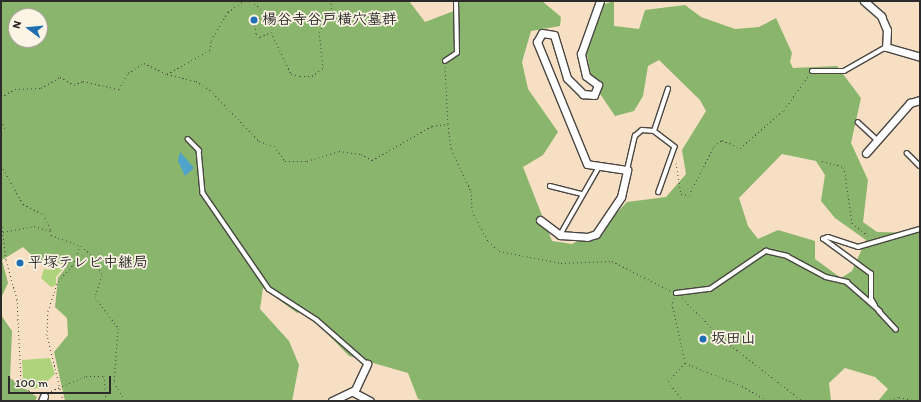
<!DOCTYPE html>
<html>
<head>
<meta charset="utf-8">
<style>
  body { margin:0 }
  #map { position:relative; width:921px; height:402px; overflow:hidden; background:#f6dfc3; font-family:Itim,"Klee One",sans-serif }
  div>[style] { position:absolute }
  .green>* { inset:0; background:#aed37d }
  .forest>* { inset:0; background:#8ab56c }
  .water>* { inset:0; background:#50a4cb }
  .path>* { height:1px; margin-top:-0.5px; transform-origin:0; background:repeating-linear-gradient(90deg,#494642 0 1px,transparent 0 4px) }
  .roads { filter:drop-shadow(1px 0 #494642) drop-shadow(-1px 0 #494642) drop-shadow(0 1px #494642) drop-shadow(0 -1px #494642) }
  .lane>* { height:3.5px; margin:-1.75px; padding:0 1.75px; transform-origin:1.75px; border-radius:1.75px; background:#fff }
  .street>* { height:7px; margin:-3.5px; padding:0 3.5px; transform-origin:3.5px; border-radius:3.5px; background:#fff }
  .dots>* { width:11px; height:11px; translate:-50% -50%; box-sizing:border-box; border:2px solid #fcf5e5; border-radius:50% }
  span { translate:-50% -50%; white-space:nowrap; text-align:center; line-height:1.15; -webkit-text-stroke:3.5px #fcf5e5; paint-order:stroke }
  .poi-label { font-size:15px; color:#2b2b2b; font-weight:700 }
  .left { translate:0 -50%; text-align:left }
  .frame { position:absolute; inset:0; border:2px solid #2b2b2b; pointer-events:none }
  .north { position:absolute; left:8px; top:8px; width:40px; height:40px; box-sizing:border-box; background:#fcf5e5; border:1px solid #a8a49b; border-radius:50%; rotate:286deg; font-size:11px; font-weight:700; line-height:16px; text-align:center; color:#2b2b2b }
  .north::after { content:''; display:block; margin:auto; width:14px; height:18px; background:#1f6fb2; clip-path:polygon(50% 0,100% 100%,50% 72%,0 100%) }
  .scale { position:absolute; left:8px; top:376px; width:103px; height:18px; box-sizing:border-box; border:2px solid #2b2b2b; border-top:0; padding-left:5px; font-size:12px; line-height:14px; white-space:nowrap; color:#2b2b2b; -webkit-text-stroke:3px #fcf5e5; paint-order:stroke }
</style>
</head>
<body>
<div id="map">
  <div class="green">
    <i style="clip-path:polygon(54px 265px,63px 269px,56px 277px,56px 285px,51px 287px,41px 278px,44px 269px,50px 270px)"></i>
    <i style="clip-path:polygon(50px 358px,55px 374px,40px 388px,29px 389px,23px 381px,22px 360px)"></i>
  </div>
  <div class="forest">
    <i style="clip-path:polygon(evenodd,1px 1px,409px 1px,425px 22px,459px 9px,459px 1px,542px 1px,561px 17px,560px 26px,531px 31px,522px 62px,528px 89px,558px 132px,543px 155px,523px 167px,552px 241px,572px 244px,606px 224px,627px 202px,666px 197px,686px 174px,682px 150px,706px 111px,700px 100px,659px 60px,648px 66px,643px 96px,634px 111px,615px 116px,592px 82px,586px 49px,602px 5px,614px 1px,614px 26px,639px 29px,645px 10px,685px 5px,701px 17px,735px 29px,759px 27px,776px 18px,792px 53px,790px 62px,793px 68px,837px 66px,861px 98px,851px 143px,868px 180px,863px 222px,877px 232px,920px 233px,920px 401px,878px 401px,888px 389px,875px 377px,845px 368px,829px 383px,831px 401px,426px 401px,418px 399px,408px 373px,349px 356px,304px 310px,297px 313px,263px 288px,260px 309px,289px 341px,299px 365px,292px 401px,65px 401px,54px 352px,68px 335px,67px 318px,55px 307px,58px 278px,67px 266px,56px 262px,41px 264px,23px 247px,2px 260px,8px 283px,1px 298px,1px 1px,16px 16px,40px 16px,40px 40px,16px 40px,16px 16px,1px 1px,782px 154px,816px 161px,825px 175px,821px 201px,835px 218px,866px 240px,852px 271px,841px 278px,815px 259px,815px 241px,778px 230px,758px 239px,748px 226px,739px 198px,782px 154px)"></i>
    <i style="clip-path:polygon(1px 315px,12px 331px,10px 378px,37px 397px,35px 401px,1px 401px)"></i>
  </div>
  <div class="water">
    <i style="clip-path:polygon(180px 152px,194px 168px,185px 176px,178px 161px)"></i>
  </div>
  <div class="path">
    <i style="left:251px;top:1px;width:16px;rotate:38deg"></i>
    <i style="left:264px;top:11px;width:17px;rotate:123deg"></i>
    <i style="left:255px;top:25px;width:9px;rotate:84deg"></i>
    <i style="left:256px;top:34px;width:5px;rotate:37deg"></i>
    <i style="left:260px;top:37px;width:12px;rotate:-24deg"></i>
    <i style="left:271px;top:32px;width:47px;rotate:64.5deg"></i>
    <i style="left:291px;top:74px;width:9px;rotate:13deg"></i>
    <i style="left:300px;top:76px;width:12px"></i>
    <i style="left:312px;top:76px;width:14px;rotate:-36deg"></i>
    <i style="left:323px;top:68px;width:36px;rotate:-96deg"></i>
    <i style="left:319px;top:32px;width:24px;rotate:-57deg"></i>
    <i style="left:332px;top:12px;width:11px;rotate:-95deg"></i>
    <i style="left:445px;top:67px;width:57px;rotate:87deg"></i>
    <i style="left:167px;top:74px;width:30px;rotate:14deg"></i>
    <i style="left:196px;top:81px;width:17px;rotate:33deg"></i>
    <i style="left:210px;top:90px;width:71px;rotate:46.1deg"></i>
    <i style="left:259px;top:141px;width:16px;rotate:18deg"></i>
    <i style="left:274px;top:146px;width:19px;rotate:54deg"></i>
    <i style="left:285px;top:161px;width:22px"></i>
    <i style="left:307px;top:161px;width:34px;rotate:-17deg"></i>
    <i style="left:339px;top:151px;width:22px;rotate:8deg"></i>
    <i style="left:361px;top:154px;width:13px;rotate:29deg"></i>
    <i style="left:372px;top:160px;width:69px;rotate:-29.5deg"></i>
    <i style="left:432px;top:126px;width:16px;rotate:-7deg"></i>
    <i style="left:448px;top:124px;width:25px;rotate:83deg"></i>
    <i style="left:451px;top:149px;width:47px;rotate:64.5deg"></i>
    <i style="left:471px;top:191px;width:20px;rotate:87deg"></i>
    <i style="left:472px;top:211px;width:34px;rotate:62deg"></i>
    <i style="left:488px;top:241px;width:15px;rotate:42deg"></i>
    <i style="left:499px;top:251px;width:63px;rotate:11deg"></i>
    <i style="left:561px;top:263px;width:51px;rotate:-2.2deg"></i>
    <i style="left:612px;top:261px;width:66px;rotate:27deg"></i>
    <i style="left:1px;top:97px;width:16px;rotate:-30deg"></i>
    <i style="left:15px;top:89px;width:26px;rotate:-2deg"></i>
    <i style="left:41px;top:88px;width:22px;rotate:-30deg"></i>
    <i style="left:60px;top:77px;width:16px;rotate:30deg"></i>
    <i style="left:74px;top:85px;width:10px;rotate:-24deg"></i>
    <i style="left:83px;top:81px;width:37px;rotate:13deg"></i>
    <i style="left:119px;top:89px;width:18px;rotate:-61deg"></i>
    <i style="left:128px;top:73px;width:19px;rotate:-32deg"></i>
    <i style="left:144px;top:63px;width:25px;rotate:26deg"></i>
    <i style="left:167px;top:74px;width:49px;rotate:-29.2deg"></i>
    <i style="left:210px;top:50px;width:10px;rotate:-84deg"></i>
    <i style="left:211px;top:40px;width:33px;rotate:-59deg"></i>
    <i style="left:228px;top:12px;width:19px;rotate:-36deg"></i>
    <i style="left:1px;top:120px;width:9px;rotate:63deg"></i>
    <i style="left:5px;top:128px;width:6px;rotate:135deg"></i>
    <i style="left:822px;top:161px;width:23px;rotate:15deg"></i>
    <i style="left:844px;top:167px;width:57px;rotate:81.9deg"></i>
    <i style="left:852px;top:223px;width:24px;rotate:38deg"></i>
    <i style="left:676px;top:163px;width:31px;rotate:81deg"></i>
    <i style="left:681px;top:194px;width:8px;rotate:7deg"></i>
    <i style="left:689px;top:195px;width:55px;rotate:-63deg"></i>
    <i style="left:714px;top:146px;width:10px;rotate:-37deg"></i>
    <i style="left:722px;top:140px;width:20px;rotate:24deg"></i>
    <i style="left:740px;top:148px;width:58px;rotate:-40.8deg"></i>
    <i style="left:784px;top:110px;width:42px;rotate:-54.8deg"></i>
    <i style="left:1px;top:165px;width:45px;rotate:60.6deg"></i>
    <i style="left:23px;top:204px;width:22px;rotate:27deg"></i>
    <i style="left:43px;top:214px;width:18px;rotate:63deg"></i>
    <i style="left:1px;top:219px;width:41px;rotate:83deg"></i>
    <i style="left:6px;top:260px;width:41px;rotate:74.2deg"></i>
    <i style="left:17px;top:299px;width:81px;rotate:87.2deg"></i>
    <i style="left:21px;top:380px;width:14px;rotate:54deg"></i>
    <i style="left:29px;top:391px;width:8px;rotate:14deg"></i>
    <i style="left:3px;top:232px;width:32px;rotate:-11deg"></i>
    <i style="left:34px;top:226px;width:18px;rotate:16deg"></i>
    <i style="left:51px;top:231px;width:4px;rotate:90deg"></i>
    <i style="left:51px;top:235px;width:32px;rotate:20deg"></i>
    <i style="left:81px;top:246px;width:14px;rotate:39deg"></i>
    <i style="left:92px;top:255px;width:22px;rotate:63deg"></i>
    <i style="left:102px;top:275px;width:23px;rotate:108deg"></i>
    <i style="left:95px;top:297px;width:39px;rotate:53deg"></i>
    <i style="left:118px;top:328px;width:54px;rotate:94.2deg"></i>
    <i style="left:114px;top:382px;width:22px;rotate:60deg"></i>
    <i style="left:674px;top:298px;width:5px;rotate:112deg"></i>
    <i style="left:672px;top:303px;width:60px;rotate:77.6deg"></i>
    <i style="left:682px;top:298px;width:59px;rotate:45deg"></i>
    <i style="left:724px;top:340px;width:98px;rotate:37.9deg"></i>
    <i style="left:51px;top:391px;width:38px;rotate:-23deg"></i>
    <i style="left:86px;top:376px;width:18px"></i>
    <i style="left:104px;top:376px;width:25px;rotate:85deg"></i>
    <i style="left:63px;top:401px;width:68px;rotate:-103.6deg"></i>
    <i style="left:47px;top:335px;width:24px;rotate:-88deg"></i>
    <i style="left:48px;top:311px;width:32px;rotate:-72deg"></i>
    <i style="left:58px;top:281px;width:22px;rotate:-47deg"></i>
    <i style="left:73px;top:265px;width:20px;rotate:-70deg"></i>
    <i style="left:683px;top:401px;width:25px;rotate:-127deg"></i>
    <i style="left:668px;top:381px;width:25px;rotate:-47deg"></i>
    <i style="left:685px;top:363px;width:61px;rotate:22deg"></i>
    <i style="left:742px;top:386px;width:30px;rotate:30deg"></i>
    <i style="left:800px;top:401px;width:4px"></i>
    <i style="left:886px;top:401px;width:14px;rotate:-17deg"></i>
    <i style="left:899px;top:397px;width:17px;rotate:13deg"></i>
  </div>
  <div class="roads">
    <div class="lane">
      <i style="left:445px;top:61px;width:14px;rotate:-34deg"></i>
      <i style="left:457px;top:53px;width:52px;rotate:-91.1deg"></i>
      <i style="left:812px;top:71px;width:32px"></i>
      <i style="left:844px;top:71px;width:48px;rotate:-29.7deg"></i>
      <i style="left:858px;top:122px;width:26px;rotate:43deg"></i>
      <i style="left:654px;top:131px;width:44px;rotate:-71.6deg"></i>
      <i style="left:188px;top:139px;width:16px;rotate:45deg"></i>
      <i style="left:199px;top:150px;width:43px;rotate:84.7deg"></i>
      <i style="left:203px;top:193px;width:116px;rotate:55.5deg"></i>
      <i style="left:269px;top:289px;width:57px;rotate:32.9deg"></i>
      <i style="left:317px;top:320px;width:67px;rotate:41.3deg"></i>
      <i style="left:907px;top:153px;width:18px;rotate:45deg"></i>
      <i style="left:627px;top:170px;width:35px;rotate:-77deg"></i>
      <i style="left:635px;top:136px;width:9px;rotate:-41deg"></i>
      <i style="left:642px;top:130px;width:12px;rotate:5deg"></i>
      <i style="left:654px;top:131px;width:26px;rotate:37deg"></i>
      <i style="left:675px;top:147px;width:48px;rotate:109.6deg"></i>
      <i style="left:550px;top:186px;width:34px;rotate:14deg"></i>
      <i style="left:560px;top:235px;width:78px;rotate:-60.2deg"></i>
      <i style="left:676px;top:293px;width:34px;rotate:-7deg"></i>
      <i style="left:710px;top:289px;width:68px;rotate:-34.2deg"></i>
      <i style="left:766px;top:251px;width:22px;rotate:13deg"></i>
      <i style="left:787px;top:256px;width:44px;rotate:28.3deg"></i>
      <i style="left:826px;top:277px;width:22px;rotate:13deg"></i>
      <i style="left:847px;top:282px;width:44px;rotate:41.3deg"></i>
      <i style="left:875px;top:306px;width:8px;rotate:-120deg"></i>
      <i style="left:871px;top:299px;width:25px;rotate:-90deg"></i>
      <i style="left:871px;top:274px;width:59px;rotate:-143.9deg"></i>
      <i style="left:823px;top:239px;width:5px;rotate:-22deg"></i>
      <i style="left:828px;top:237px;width:32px;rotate:18deg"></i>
      <i style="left:858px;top:247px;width:65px;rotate:-16.2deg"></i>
      <i style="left:879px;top:311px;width:25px;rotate:47deg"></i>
    </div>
    <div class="street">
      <i style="left:864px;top:1px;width:23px;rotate:41deg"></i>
      <i style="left:881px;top:16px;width:15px;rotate:67deg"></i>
      <i style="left:887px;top:30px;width:17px;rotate:93deg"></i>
      <i style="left:886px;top:47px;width:35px;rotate:16deg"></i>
      <i style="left:866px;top:153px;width:67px;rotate:-48.7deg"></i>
      <i style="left:910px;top:103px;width:10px;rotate:-17deg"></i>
      <i style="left:540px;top:220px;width:25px;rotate:37deg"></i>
      <i style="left:560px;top:235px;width:27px;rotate:4deg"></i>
      <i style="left:587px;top:237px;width:9px;rotate:-18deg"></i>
      <i style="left:596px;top:234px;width:45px;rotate:-56deg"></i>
      <i style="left:621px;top:197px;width:28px;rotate:-77deg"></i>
      <i style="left:627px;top:170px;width:40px;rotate:-171.5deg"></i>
      <i style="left:587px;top:164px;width:132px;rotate:-112.3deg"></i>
      <i style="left:537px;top:42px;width:10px;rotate:-61deg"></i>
      <i style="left:542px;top:33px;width:12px;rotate:9deg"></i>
      <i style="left:554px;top:35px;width:45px;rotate:73.2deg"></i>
      <i style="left:567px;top:78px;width:23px;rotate:45deg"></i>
      <i style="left:583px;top:94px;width:11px;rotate:5deg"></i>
      <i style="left:594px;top:95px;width:11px;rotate:-68deg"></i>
      <i style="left:598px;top:85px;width:15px;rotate:-143deg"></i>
      <i style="left:586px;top:76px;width:23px;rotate:-103deg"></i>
      <i style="left:581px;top:54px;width:56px;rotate:-70.3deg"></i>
      <i style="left:353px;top:392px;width:19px;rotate:28deg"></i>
      <i style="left:42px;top:401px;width:5px;rotate:-68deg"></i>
      <i style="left:332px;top:401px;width:25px;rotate:-26deg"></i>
      <i style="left:355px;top:390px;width:29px;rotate:-65deg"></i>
    </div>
  </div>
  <div class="dots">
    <i style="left:254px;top:20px;background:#1f6fb2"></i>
    <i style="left:20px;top:263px;background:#1f6fb2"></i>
    <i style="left:703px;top:339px;background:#1f6fb2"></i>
  </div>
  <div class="poi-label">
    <span class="left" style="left:262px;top:20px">楊谷寺谷戸横穴墓群</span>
    <span class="left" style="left:28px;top:263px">平塚テレビ中継局</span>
    <span class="left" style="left:711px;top:339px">坂田山</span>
  </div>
  <div class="frame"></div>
  <div class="north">N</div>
  <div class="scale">100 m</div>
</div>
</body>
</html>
